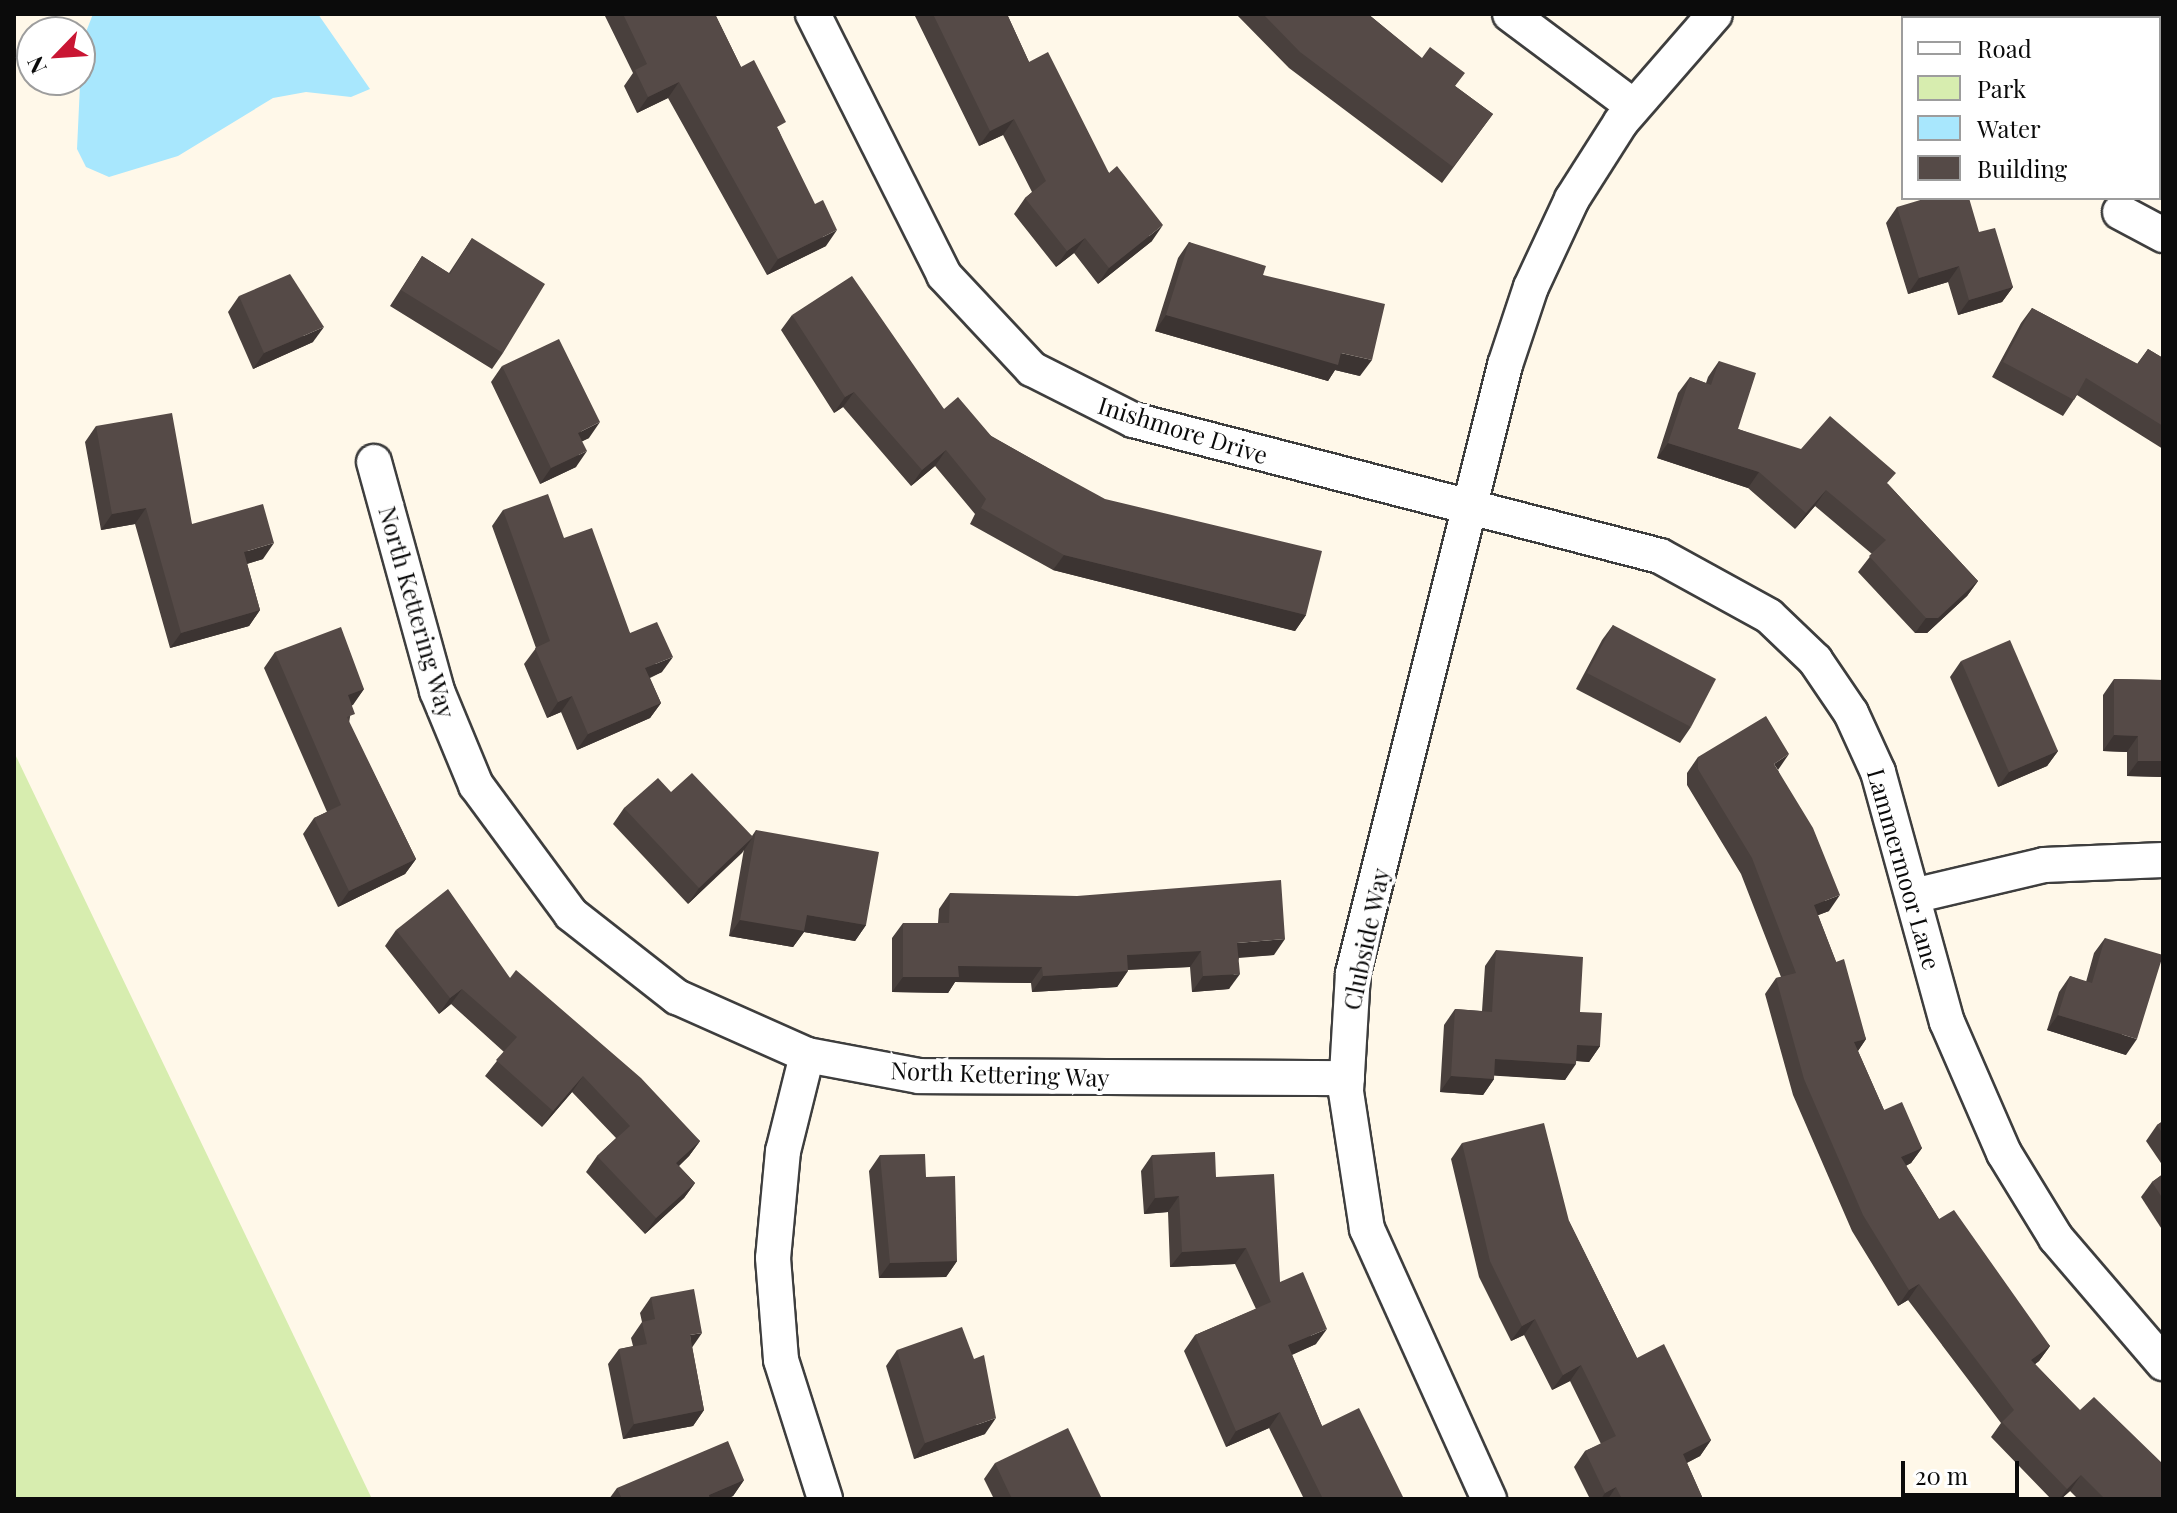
<!DOCTYPE html>
<html>
<head>
<meta charset="utf-8">
<style>
  body { margin:0 }
  #map { position:relative; width:2177px; height:1513px; overflow:hidden; background:#fff8e9; font-family:"Playfair Display",serif }
  div>[style] { position:absolute }
  .green>* { inset:0; background:#d7edaf }
  .water>* { inset:0; background:#a8e7fd }
  .roads { filter:drop-shadow(2px 0 #3e3e3e) drop-shadow(-2px 0 #3e3e3e) drop-shadow(0 2px #3e3e3e) drop-shadow(0 -2px #3e3e3e) }
  .minor>* { height:34px; margin:-17px; padding:0 17px; transform-origin:17px; border-radius:17px; background:#fff }
  .wall>* { inset:0; background:#49403d }
  .shaded-wall>* { inset:0; background:#3c3432 }
  .building>* { inset:0; background:#554a47 }
  span { translate:-50% -50%; white-space:nowrap; text-align:center; line-height:1.15; -webkit-text-stroke:8px #fff; paint-order:stroke }
  .street-label { font-size:24px; color:#0b0b0b }
  .frame { position:absolute; inset:0; border:16px solid #0b0b0b; pointer-events:none }
  .legend { position:absolute; left:1901px; top:16px; width:260px; height:184px; box-sizing:border-box; background:#fff; border:2px solid #9d9d9d; margin:0; padding:10px 14px; list-style:none; font-size:24px; color:#0b0b0b }
  .legend li { display:flex; align-items:center; gap:16px; height:40px }
  .legend b { width:40px; border:2px solid #9d9d9d }
  .north { position:absolute; left:16px; top:16px; width:80px; height:80px; box-sizing:border-box; background:#fff; border:2px solid #9d9d9d; border-radius:50%; rotate:245deg; font-size:22px; font-weight:700; line-height:32px; text-align:center; color:#0b0b0b }
  .north::after { content:''; display:block; margin:auto; width:28px; height:36px; background:#c91633; clip-path:polygon(50% 0,100% 100%,50% 72%,0 100%) }
  .scale { position:absolute; left:1901px; top:1461px; width:118px; height:36px; box-sizing:border-box; border:4px solid #0b0b0b; border-top:0; padding-left:10px; font-size:24px; line-height:28px; white-space:nowrap; color:#0b0b0b; -webkit-text-stroke:6px #fff; paint-order:stroke }
</style>
</head>
<body>
<div id="map">
  <div class="green">
    <i style="clip-path:polygon(14px 752px,372px 1499px,14px 1499px)"></i>
  </div>
  <div class="water">
    <i style="clip-path:polygon(93px 14px,318px 14px,370px 89px,351px 97px,306px 92px,273px 98px,178px 156px,109px 177px,86px 167px,77px 149px,82px 42px)"></i>
  </div>
  <div class="roads">
    <div class="minor">
      <i style="left:813px;top:14px;width:292px;rotate:63.3deg"></i>
      <i style="left:944px;top:275px;width:129px;rotate:46.9deg"></i>
      <i style="left:1032px;top:369px;width:113px;rotate:26.8deg"></i>
      <i style="left:1133px;top:420px;width:544px;rotate:14.47deg"></i>
      <i style="left:1660px;top:556px;width:124px;rotate:28.8deg"></i>
      <i style="left:1769px;top:616px;width:64px;rotate:43.7deg"></i>
      <i style="left:1815px;top:660px;width:64px;rotate:55.8deg"></i>
      <i style="left:1851px;top:713px;width:65px;rotate:65.4deg"></i>
      <i style="left:1878px;top:772px;width:259px;rotate:74.6deg"></i>
      <i style="left:1947px;top:1022px;width:143px;rotate:66.5deg"></i>
      <i style="left:2004px;top:1153px;width:100px;rotate:58.5deg"></i>
      <i style="left:2056px;top:1238px;width:165px;rotate:49.4deg"></i>
      <i style="left:1510px;top:14px;width:154px;rotate:36.8deg"></i>
      <i style="left:2120px;top:212px;width:49px;rotate:28.1deg"></i>
      <i style="left:374px;top:462px;width:238px;rotate:74.6deg"></i>
      <i style="left:437px;top:691px;width:102px;rotate:67.5deg"></i>
      <i style="left:476px;top:785px;width:160px;rotate:53.6deg"></i>
      <i style="left:571px;top:914px;width:135px;rotate:38.1deg"></i>
      <i style="left:677px;top:997px;width:142px;rotate:24deg"></i>
      <i style="left:807px;top:1055px;width:114px;rotate:10.6deg"></i>
      <i style="left:919px;top:1076px;width:428px;rotate:0.3deg"></i>
      <i style="left:1913px;top:896px;width:135px;rotate:-13.3deg"></i>
      <i style="left:2044px;top:865px;width:119px;rotate:-2.4deg"></i>
      <i style="left:807px;top:1055px;width:99px;rotate:104deg"></i>
      <i style="left:783px;top:1151px;width:107px;rotate:95.3deg"></i>
      <i style="left:773px;top:1258px;width:102px;rotate:85.5deg"></i>
      <i style="left:781px;top:1360px;width:146px;rotate:72.4deg"></i>
      <i style="left:1489px;top:1499px;width:296px;rotate:-114.3deg"></i>
      <i style="left:1367px;top:1229px;width:140px;rotate:-98.7deg"></i>
      <i style="left:1346px;top:1091px;width:118px;rotate:-86.6deg"></i>
      <i style="left:1353px;top:973px;width:627px;rotate:-75.96deg"></i>
      <i style="left:1505px;top:365px;width:82px;rotate:-71.6deg"></i>
      <i style="left:1531px;top:287px;width:97px;rotate:-65deg"></i>
      <i style="left:1572px;top:199px;width:91px;rotate:-57.5deg"></i>
      <i style="left:1621px;top:122px;width:143px;rotate:-49deg"></i>
    </div>
  </div>
  <div class="wall">
    <i style="clip-path:polygon(604px 14px,715px 14px,741px 67px,779px 131px,826px 246px,767px 275px,668px 98px,637px 113px,624px 86px,633px 73px)"></i>
    <i style="clip-path:polygon(914px 14px,1007px 14px,1029px 62px,1109px 173px,1152px 241px,1098px 284px,1074px 253px,1056px 267px,1014px 214px,1025px 198px,1032px 192px,1003px 135px,979px 146px)"></i>
    <i style="clip-path:polygon(1236px 14px,1368px 14px,1455px 86px,1493px 114px,1442px 183px,1289px 68px)"></i>
    <i style="clip-path:polygon(2052px 14px,2141px 14px,2142px 18px,2052px 18px)"></i>
    <i style="clip-path:polygon(1897px 207px,1979px 232px,2013px 287px,2002px 302px,1958px 315px,1948px 282px,1908px 294px,1886px 223px)"></i>
    <i style="clip-path:polygon(472px 238px,503px 353px,492px 369px,390px 306px,422px 256px,449px 273px)"></i>
    <i style="clip-path:polygon(1189px 242px,1263px 275px,1360px 376px,1335px 370px,1328px 381px,1155px 331px,1178px 258px)"></i>
    <i style="clip-path:polygon(239px 296px,313px 342px,253px 369px,228px 312px)"></i>
    <i style="clip-path:polygon(2032px 308px,2137px 364px,2148px 349px,2163px 358px,2163px 449px,2077px 395px,2063px 416px,1992px 377px,2021px 323px)"></i>
    <i style="clip-path:polygon(792px 315px,944px 409px,1306px 615px,1295px 631px,1053px 570px,970px 524px,975px 514px,935px 466px,911px 486px,843px 407px,834px 413px,781px 330px)"></i>
    <i style="clip-path:polygon(1719px 361px,1738px 429px,1888px 484px,1978px 581px,1967px 596px,1927px 633px,1915px 633px,1858px 572px,1872px 554px,1815px 506px,1795px 529px,1748px 488px,1657px 458px,1678px 393px,1690px 377px,1706px 383px,1708px 377px)"></i>
    <i style="clip-path:polygon(502px 366px,589px 438px,582px 441px,576px 467px,540px 484px,491px 382px)"></i>
    <i style="clip-path:polygon(96px 426px,192px 524px,263px 559px,247px 564px,260px 610px,249px 626px,170px 648px,135px 524px,101px 530px,85px 442px)"></i>
    <i style="clip-path:polygon(503px 510px,564px 538px,630px 633px,662px 672px,650px 678px,661px 703px,650px 718px,577px 750px,561px 712px,547px 718px,524px 664px,536px 648px,492px 526px)"></i>
    <i style="clip-path:polygon(1613px 625px,1691px 727px,1680px 743px,1576px 689px,1602px 640px)"></i>
    <i style="clip-path:polygon(275px 652px,364px 689px,352px 705px,349px 723px,416px 859px,405px 874px,338px 907px,303px 834px,314px 818px,327px 812px,264px 668px)"></i>
    <i style="clip-path:polygon(1961px 661px,2058px 751px,2047px 766px,1998px 787px,1950px 677px)"></i>
    <i style="clip-path:polygon(2114px 679px,2163px 680px,2163px 777px,2127px 776px,2127px 752px,2103px 751px,2103px 695px)"></i>
    <i style="clip-path:polygon(1698px 757px,1778px 770px,1829px 911px,1818px 915px,1866px 1039px,1858px 1051px,1884px 1110px,1922px 1148px,1911px 1163px,1906px 1166px,1939px 1219px,2050px 1346px,2039px 1361px,2035px 1364px,2163px 1499px,2078px 1499px,2070px 1491px,2061px 1499px,2051px 1499px,1991px 1437px,2001px 1423px,1908px 1300px,1898px 1306px,1852px 1231px,1793px 1095px,1765px 994px,1776px 978px,1781px 977px,1741px 874px,1687px 785px,1687px 773px)"></i>
    <i style="clip-path:polygon(671px 792px,752px 836px,756px 830px,866px 925px,855px 941px,804px 932px,793px 947px,729px 936px,744px 849px,688px 904px,613px 824px,624px 808px)"></i>
    <i style="clip-path:polygon(950px 893px,1274px 955px,1239px 958px,1229px 989px,1192px 992px,1190px 967px,1128px 970px,1117px 987px,1032px 992px,1031px 983px,955px 982px,948px 993px,892px 992px,892px 938px,903px 923px,938px 923px,939px 909px)"></i>
    <i style="clip-path:polygon(396px 930px,510px 978px,700px 1141px,689px 1156px,679px 1166px,695px 1183px,684px 1198px,645px 1234px,586px 1172px,597px 1156px,616px 1138px,572px 1092px,542px 1127px,485px 1076px,504px 1052px,451px 1004px,439px 1014px,385px 946px)"></i>
    <i style="clip-path:polygon(2105px 938px,2126px 1055px,2047px 1030px,2059px 992px,2070px 976px,2086px 982px,2094px 953px)"></i>
    <i style="clip-path:polygon(1496px 950px,1580px 1012px,1600px 1046px,1589px 1062px,1576px 1061px,1565px 1080px,1494px 1075px,1494px 1079px,1483px 1095px,1440px 1092px,1444px 1025px,1455px 1009px,1482px 1011px,1485px 966px)"></i>
    <i style="clip-path:polygon(2163px 1121px,2163px 1166px,2146px 1141px,2157px 1125px)"></i>
    <i style="clip-path:polygon(1462px 1143px,1569px 1221px,1637px 1358px,1711px 1440px,1700px 1456px,1687px 1463px,1703px 1499px,1590px 1499px,1574px 1467px,1585px 1451px,1601px 1444px,1570px 1381px,1552px 1390px,1524px 1335px,1511px 1341px,1479px 1277px,1451px 1159px)"></i>
    <i style="clip-path:polygon(880px 1155px,926px 1177px,957px 1261px,946px 1277px,879px 1278px,869px 1171px)"></i>
    <i style="clip-path:polygon(1152px 1155px,1216px 1177px,1316px 1344px,1292px 1355px,1322px 1426px,1404px 1499px,1304px 1499px,1269px 1428px,1226px 1447px,1184px 1351px,1195px 1335px,1256px 1309px,1235px 1264px,1170px 1267px,1168px 1212px,1144px 1214px,1141px 1171px)"></i>
    <i style="clip-path:polygon(2163px 1174px,2163px 1231px,2141px 1197px,2152px 1182px)"></i>
    <i style="clip-path:polygon(651px 1297px,692px 1347px,704px 1410px,693px 1426px,623px 1439px,608px 1364px,619px 1349px,633px 1346px,631px 1338px,642px 1322px,640px 1313px)"></i>
    <i style="clip-path:polygon(897px 1350px,985px 1434px,914px 1459px,886px 1366px)"></i>
    <i style="clip-path:polygon(995px 1463px,1102px 1499px,994px 1499px,984px 1479px)"></i>
    <i style="clip-path:polygon(744px 1480px,733px 1496px,726px 1499px,609px 1499px,617px 1488px)"></i>
  </div>
  <div class="shaded-wall">
    <i style="clip-path:polygon(679px 82px,668px 98px,637px 113px,648px 97px)"></i>
    <i style="clip-path:polygon(1014px 119px,1003px 135px,979px 146px,990px 131px)"></i>
    <i style="clip-path:polygon(1163px 225px,1152px 241px,1098px 284px,1109px 268px)"></i>
    <i style="clip-path:polygon(837px 230px,826px 246px,767px 275px,778px 259px)"></i>
    <i style="clip-path:polygon(1085px 238px,1074px 253px,1056px 267px,1067px 251px)"></i>
    <i style="clip-path:polygon(1959px 266px,1948px 282px,1908px 294px,1919px 278px)"></i>
    <i style="clip-path:polygon(2013px 287px,2002px 302px,1958px 315px,1969px 300px)"></i>
    <i style="clip-path:polygon(1166px 315px,1341px 353px,1372px 360px,1360px 376px,1335px 370px,1328px 381px,1155px 331px)"></i>
    <i style="clip-path:polygon(324px 327px,313px 342px,253px 369px,264px 353px)"></i>
    <i style="clip-path:polygon(854px 392px,843px 407px,834px 413px,845px 397px)"></i>
    <i style="clip-path:polygon(600px 422px,589px 438px,567px 449px,578px 433px)"></i>
    <i style="clip-path:polygon(1668px 443px,1759px 472px,1748px 488px,1657px 458px)"></i>
    <i style="clip-path:polygon(946px 450px,935px 466px,911px 486px,922px 470px)"></i>
    <i style="clip-path:polygon(587px 451px,576px 467px,540px 484px,551px 468px)"></i>
    <i style="clip-path:polygon(1826px 490px,1815px 506px,1795px 529px,1806px 513px)"></i>
    <i style="clip-path:polygon(146px 508px,135px 524px,101px 530px,112px 514px)"></i>
    <i style="clip-path:polygon(274px 543px,263px 559px,233px 568px,244px 552px)"></i>
    <i style="clip-path:polygon(1064px 555px,1306px 615px,1295px 631px,1053px 570px)"></i>
    <i style="clip-path:polygon(1978px 581px,1967px 596px,1927px 633px,1915px 633px,1926px 618px)"></i>
    <i style="clip-path:polygon(260px 610px,249px 626px,170px 648px,181px 633px)"></i>
    <i style="clip-path:polygon(673px 657px,662px 672px,634px 684px,645px 668px)"></i>
    <i style="clip-path:polygon(364px 689px,353px 705px,337px 711px,348px 695px)"></i>
    <i style="clip-path:polygon(572px 696px,561px 712px,547px 718px,558px 702px)"></i>
    <i style="clip-path:polygon(661px 703px,650px 718px,577px 750px,588px 734px)"></i>
    <i style="clip-path:polygon(2114px 735px,2138px 736px,2127px 752px,2103px 751px)"></i>
    <i style="clip-path:polygon(2058px 751px,2047px 766px,1998px 787px,2009px 772px)"></i>
    <i style="clip-path:polygon(1789px 754px,1778px 770px,1774px 764px)"></i>
    <i style="clip-path:polygon(2138px 761px,2163px 761px,2163px 777px,2127px 776px)"></i>
    <i style="clip-path:polygon(753px 837px,742px 853px,688px 904px,699px 888px)"></i>
    <i style="clip-path:polygon(416px 859px,405px 874px,338px 907px,349px 891px)"></i>
    <i style="clip-path:polygon(1840px 895px,1829px 911px,1803px 921px,1814px 905px)"></i>
    <i style="clip-path:polygon(807px 915px,866px 925px,855px 941px,804px 932px,793px 947px,729px 936px,740px 920px)"></i>
    <i style="clip-path:polygon(1285px 939px,1274px 955px,1226px 958px,1237px 943px)"></i>
    <i style="clip-path:polygon(1201px 951px,1190px 967px,1116px 970px,1127px 955px)"></i>
    <i style="clip-path:polygon(958px 966px,1042px 967px,1031px 983px,955px 982px,948px 993px,892px 992px,903px 977px)"></i>
    <i style="clip-path:polygon(1128px 971px,1117px 987px,1032px 992px,1043px 976px)"></i>
    <i style="clip-path:polygon(1240px 974px,1229px 989px,1192px 992px,1203px 976px)"></i>
    <i style="clip-path:polygon(462px 989px,451px 1004px,439px 1014px,450px 998px)"></i>
    <i style="clip-path:polygon(2058px 1015px,2137px 1039px,2126px 1055px,2047px 1030px)"></i>
    <i style="clip-path:polygon(1866px 1039px,1855px 1055px,1854px 1042px)"></i>
    <i style="clip-path:polygon(1577px 1045px,1600px 1046px,1589px 1062px,1566px 1060px)"></i>
    <i style="clip-path:polygon(1495px 1059px,1576px 1064px,1565px 1080px,1484px 1075px)"></i>
    <i style="clip-path:polygon(583px 1076px,572px 1092px,542px 1127px,553px 1111px)"></i>
    <i style="clip-path:polygon(1451px 1076px,1494px 1079px,1483px 1095px,1440px 1092px)"></i>
    <i style="clip-path:polygon(700px 1141px,689px 1156px,665px 1179px,676px 1163px)"></i>
    <i style="clip-path:polygon(1922px 1148px,1911px 1163px,1890px 1173px,1901px 1157px)"></i>
    <i style="clip-path:polygon(695px 1183px,684px 1198px,645px 1234px,656px 1218px)"></i>
    <i style="clip-path:polygon(1179px 1196px,1168px 1212px,1144px 1214px,1155px 1198px)"></i>
    <i style="clip-path:polygon(1246px 1248px,1235px 1264px,1170px 1267px,1182px 1252px)"></i>
    <i style="clip-path:polygon(957px 1261px,946px 1277px,879px 1278px,890px 1263px)"></i>
    <i style="clip-path:polygon(1919px 1284px,1908px 1300px,1898px 1306px,1909px 1290px)"></i>
    <i style="clip-path:polygon(1535px 1319px,1524px 1335px,1511px 1341px,1522px 1326px)"></i>
    <i style="clip-path:polygon(1327px 1329px,1316px 1344px,1277px 1361px,1288px 1345px)"></i>
    <i style="clip-path:polygon(702px 1333px,691px 1349px,690px 1335px)"></i>
    <i style="clip-path:polygon(2050px 1346px,2039px 1361px,2020px 1376px,2031px 1360px)"></i>
    <i style="clip-path:polygon(1581px 1365px,1570px 1381px,1552px 1390px,1563px 1375px)"></i>
    <i style="clip-path:polygon(704px 1410px,693px 1426px,623px 1439px,634px 1424px)"></i>
    <i style="clip-path:polygon(1280px 1412px,1269px 1428px,1226px 1447px,1236px 1431px)"></i>
    <i style="clip-path:polygon(996px 1418px,985px 1434px,914px 1459px,925px 1443px)"></i>
    <i style="clip-path:polygon(1711px 1440px,1700px 1456px,1672px 1470px,1683px 1454px)"></i>
    <i style="clip-path:polygon(2081px 1475px,2070px 1491px,2061px 1499px,2060px 1499px,2067px 1489px)"></i>
    <i style="clip-path:polygon(744px 1480px,733px 1496px,726px 1499px,706px 1499px,709px 1495px)"></i>
    <i style="clip-path:polygon(1616px 1487px,1608px 1499px,1601px 1499px,1605px 1493px)"></i>
  </div>
  <div class="building">
    <i style="clip-path:polygon(623px 14px,715px 14px,741px 67px,754px 60px,786px 122px,777px 127px,815px 204px,823px 200px,837px 230px,778px 259px,679px 82px,648px 97px,635px 70px,647px 64px)"></i>
    <i style="clip-path:polygon(933px 14px,1007px 14px,1029px 62px,1048px 52px,1109px 173px,1117px 166px,1163px 225px,1109px 268px,1085px 238px,1067px 251px,1025px 198px,1046px 181px,1014px 119px,990px 131px)"></i>
    <i style="clip-path:polygon(1263px 14px,1368px 14px,1422px 58px,1430px 47px,1465px 73px,1455px 86px,1493px 114px,1453px 167px,1300px 52px)"></i>
    <i style="clip-path:polygon(2066px 14px,2141px 14px,2142px 18px,2066px 18px)"></i>
    <i style="clip-path:polygon(1927px 198px,1969px 198px,1979px 232px,1995px 228px,2013px 287px,1969px 300px,1959px 266px,1919px 278px,1897px 207px)"></i>
    <i style="clip-path:polygon(472px 238px,545px 284px,503px 353px,401px 290px,422px 256px,450px 274px)"></i>
    <i style="clip-path:polygon(1189px 242px,1266px 266px,1263px 275px,1385px 304px,1372px 360px,1341px 353px,1338px 365px,1166px 315px)"></i>
    <i style="clip-path:polygon(290px 274px,324px 327px,264px 353px,239px 296px)"></i>
    <i style="clip-path:polygon(852px 276px,944px 409px,958px 397px,992px 437px,1105px 499px,1322px 551px,1306px 615px,1064px 555px,981px 508px,986px 499px,946px 450px,922px 470px,854px 392px,845px 397px,792px 315px)"></i>
    <i style="clip-path:polygon(2032px 308px,2138px 364px,2148px 349px,2163px 358px,2163px 426px,2086px 378px,2074px 400px,2003px 362px)"></i>
    <i style="clip-path:polygon(559px 339px,600px 422px,578px 433px,587px 451px,551px 468px,502px 366px)"></i>
    <i style="clip-path:polygon(1719px 361px,1756px 373px,1738px 429px,1801px 449px,1830px 416px,1896px 473px,1887px 483px,1978px 581px,1938px 618px,1926px 618px,1869px 556px,1886px 540px,1826px 490px,1806px 513px,1759px 472px,1668px 443px,1690px 377px,1711px 385px)"></i>
    <i style="clip-path:polygon(172px 413px,192px 524px,263px 504px,274px 543px,244px 552px,260px 610px,181px 633px,146px 508px,112px 514px,96px 426px)"></i>
    <i style="clip-path:polygon(548px 494px,564px 538px,592px 528px,630px 633px,657px 622px,673px 657px,645px 668px,661px 703px,588px 734px,572px 696px,558px 702px,535px 648px,550px 641px,503px 510px)"></i>
    <i style="clip-path:polygon(1613px 625px,1716px 679px,1691px 727px,1587px 673px)"></i>
    <i style="clip-path:polygon(341px 627px,364px 689px,348px 695px,355px 714px,347px 717px,416px 859px,349px 891px,314px 818px,341px 805px,275px 652px)"></i>
    <i style="clip-path:polygon(2010px 640px,2058px 751px,2009px 772px,1961px 661px)"></i>
    <i style="clip-path:polygon(2114px 679px,2163px 680px,2163px 761px,2138px 761px,2138px 736px,2114px 735px)"></i>
    <i style="clip-path:polygon(1766px 716px,1789px 754px,1774px 764px,1813px 828px,1840px 895px,1814px 905px,1836px 962px,1844px 959px,1866px 1039px,1854px 1042px,1884px 1110px,1902px 1102px,1922px 1148px,1901px 1157px,1939px 1219px,1954px 1210px,2050px 1346px,2031px 1360px,2080px 1410px,2094px 1397px,2163px 1464px,2163px 1499px,2105px 1499px,2081px 1475px,2067px 1489px,2002px 1422px,2014px 1410px,1919px 1284px,1909px 1290px,1863px 1215px,1804px 1079px,1776px 978px,1796px 973px,1752px 858px,1698px 769px,1698px 757px)"></i>
    <i style="clip-path:polygon(692px 773px,753px 837px,699px 888px,624px 808px,658px 778px,671px 792px)"></i>
    <i style="clip-path:polygon(756px 830px,879px 852px,866px 925px,807px 915px,804px 931px,740px 920px)"></i>
    <i style="clip-path:polygon(1281px 880px,1285px 939px,1237px 943px,1240px 974px,1203px 976px,1201px 951px,1127px 955px,1128px 971px,1043px 976px,1042px 967px,958px 966px,959px 977px,903px 977px,903px 923px,949px 923px,950px 893px,1077px 896px)"></i>
    <i style="clip-path:polygon(448px 889px,510px 978px,516px 970px,641px 1078px,700px 1141px,676px 1163px,695px 1183px,656px 1218px,597px 1156px,630px 1126px,583px 1076px,553px 1111px,496px 1060px,517px 1037px,462px 989px,450px 998px,396px 930px)"></i>
    <i style="clip-path:polygon(2105px 938px,2163px 955px,2137px 1039px,2058px 1015px,2070px 976px,2092px 983px)"></i>
    <i style="clip-path:polygon(1496px 950px,1583px 957px,1580px 1012px,1602px 1013px,1600px 1046px,1577px 1045px,1576px 1064px,1495px 1059px,1494px 1079px,1451px 1076px,1455px 1009px,1492px 1012px)"></i>
    <i style="clip-path:polygon(2163px 1121px,2163px 1134px,2157px 1125px)"></i>
    <i style="clip-path:polygon(1544px 1123px,1569px 1221px,1637px 1358px,1664px 1344px,1711px 1440px,1683px 1454px,1703px 1499px,1622px 1499px,1616px 1487px,1605px 1493px,1585px 1451px,1616px 1436px,1581px 1365px,1563px 1375px,1535px 1319px,1522px 1326px,1490px 1261px,1462px 1143px)"></i>
    <i style="clip-path:polygon(1215px 1152px,1216px 1177px,1274px 1174px,1280px 1282px,1303px 1272px,1327px 1329px,1288px 1345px,1322px 1426px,1359px 1408px,1404px 1499px,1323px 1499px,1280px 1412px,1236px 1431px,1195px 1335px,1271px 1302px,1246px 1248px,1182px 1252px,1179px 1196px,1155px 1198px,1152px 1155px)"></i>
    <i style="clip-path:polygon(925px 1154px,926px 1177px,955px 1176px,957px 1261px,890px 1263px,880px 1155px)"></i>
    <i style="clip-path:polygon(2163px 1174px,2163px 1199px,2152px 1182px)"></i>
    <i style="clip-path:polygon(694px 1289px,702px 1333px,690px 1335px,704px 1410px,634px 1424px,619px 1349px,647px 1344px,642px 1322px,655px 1319px,651px 1297px)"></i>
    <i style="clip-path:polygon(962px 1327px,974px 1359px,984px 1355px,996px 1418px,925px 1443px,897px 1350px)"></i>
    <i style="clip-path:polygon(1068px 1428px,1102px 1499px,1012px 1499px,995px 1463px)"></i>
    <i style="clip-path:polygon(728px 1441px,744px 1480px,709px 1495px,710px 1499px,622px 1499px,617px 1488px)"></i>
  </div>
  <div class="street-label">
    <span style="left:1183px;top:430px;rotate:17deg">Inishmore Drive</span>
    <span style="left:417px;top:612px;rotate:74deg">North Kettering Way</span>
    <span style="left:1904px;top:869px;rotate:74deg">Lammermoor Lane</span>
    <span style="left:1366px;top:939px;rotate:-78deg">Clubside Way</span>
    <span style="left:1000px;top:1074px;rotate:2deg">North Kettering Way</span>
  </div>
  <div class="frame"></div>
  <ul class="legend">
  <li><b style="height:10px;background:#fff"></b>Road</li>
  <li><b style="height:22px;background:#d7edaf"></b>Park</li>
  <li><b style="height:22px;background:#a8e7fd"></b>Water</li>
  <li><b style="height:22px;background:#554a47"></b>Building</li>
  </ul>
  <div class="north">N</div>
  <div class="scale">20 m</div>
</div>
</body>
</html>
